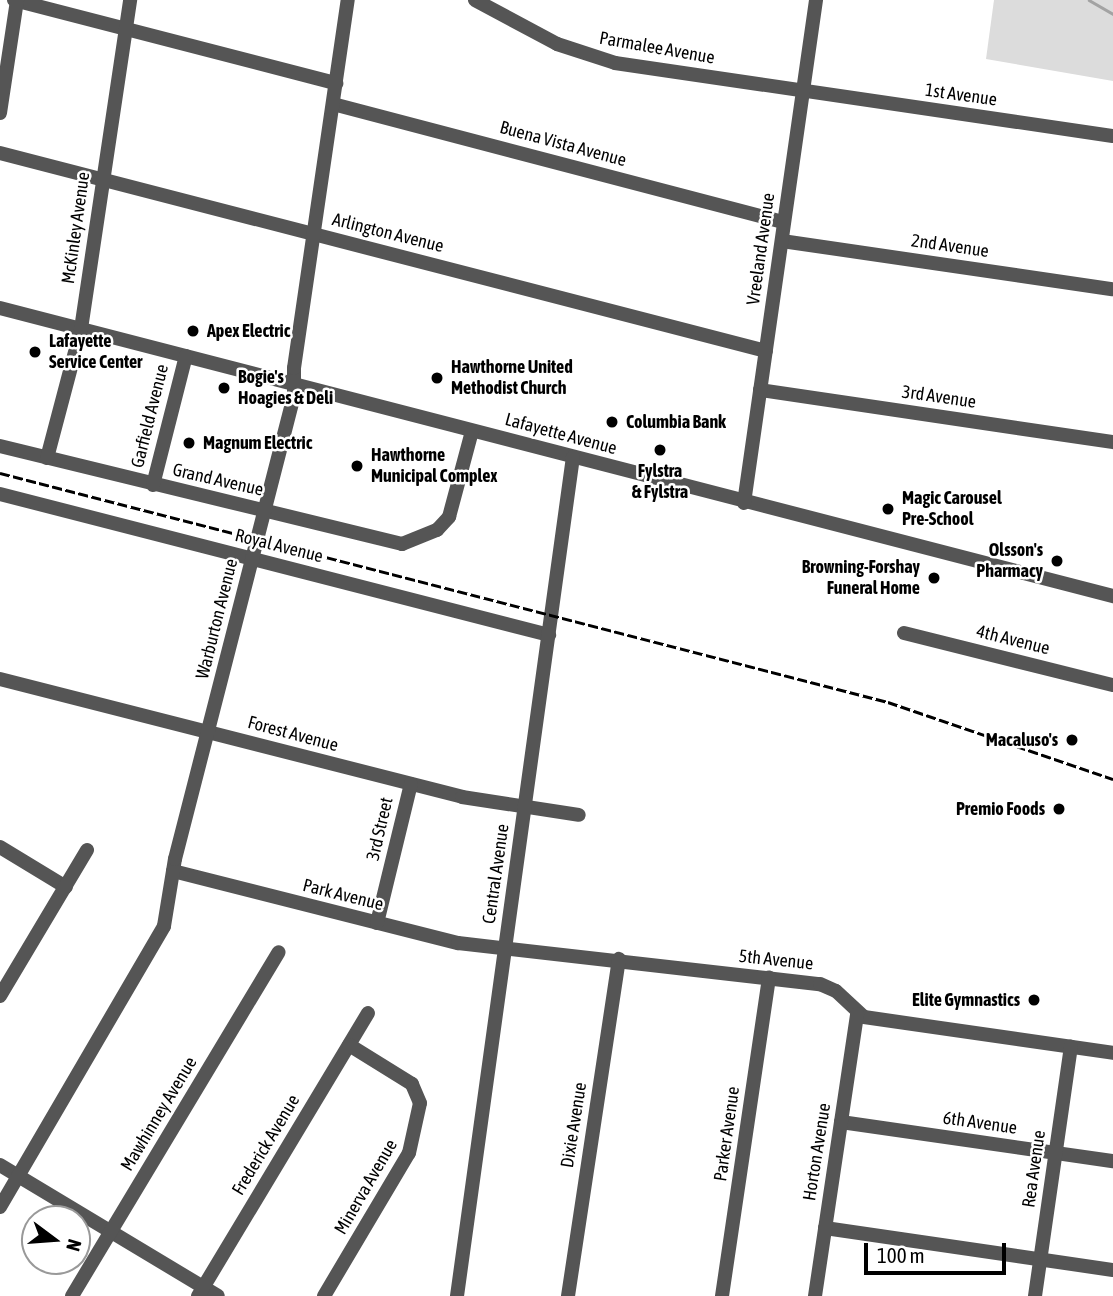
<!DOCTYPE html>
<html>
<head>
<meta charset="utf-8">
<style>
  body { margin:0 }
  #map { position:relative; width:1113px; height:1296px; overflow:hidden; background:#fff; font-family:"Asap Condensed",sans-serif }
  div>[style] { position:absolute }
  .green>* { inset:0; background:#dcdcdc }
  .stream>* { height:2.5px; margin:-1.25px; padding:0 1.25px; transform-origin:1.25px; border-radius:1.25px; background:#a3a3a3 }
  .minor>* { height:14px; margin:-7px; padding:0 7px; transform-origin:7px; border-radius:7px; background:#555 }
  .rail>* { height:2.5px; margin-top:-1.25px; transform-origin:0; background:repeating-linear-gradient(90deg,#000 0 10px,transparent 0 13.5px) }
  .dots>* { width:19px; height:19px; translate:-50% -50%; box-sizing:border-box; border:4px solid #fff; border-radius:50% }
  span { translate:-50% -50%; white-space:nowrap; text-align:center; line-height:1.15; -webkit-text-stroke:5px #fff; paint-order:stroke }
  .street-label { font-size:18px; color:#000 }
  .poi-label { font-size:18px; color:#000; font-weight:700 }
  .left { translate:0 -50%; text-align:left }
  .right { translate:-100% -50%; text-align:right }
  .north { position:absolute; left:21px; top:1205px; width:70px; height:70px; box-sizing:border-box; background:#fff; border:2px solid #999; border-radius:50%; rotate:106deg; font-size:19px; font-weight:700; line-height:28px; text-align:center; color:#000 }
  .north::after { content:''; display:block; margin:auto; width:24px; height:32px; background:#000; clip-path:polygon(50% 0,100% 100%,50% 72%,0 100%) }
  .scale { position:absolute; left:864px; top:1243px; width:142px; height:32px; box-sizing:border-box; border:4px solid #000; border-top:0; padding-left:9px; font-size:21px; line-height:24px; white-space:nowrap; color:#000; -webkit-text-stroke:5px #fff; paint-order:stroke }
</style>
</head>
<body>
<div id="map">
  <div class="green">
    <i style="clip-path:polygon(994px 0,1113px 0,1113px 81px,986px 59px)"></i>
  </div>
  <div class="stream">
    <i style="left:1089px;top:0;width:28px;rotate:30deg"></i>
  </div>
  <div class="minor">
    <i style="left:14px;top:0;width:333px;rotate:14.5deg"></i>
    <i style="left:475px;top:0;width:93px;rotate:28.2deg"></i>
    <i style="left:557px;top:44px;width:61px;rotate:18.1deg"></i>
    <i style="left:615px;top:63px;width:503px;rotate:8.34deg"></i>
    <i style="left:333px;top:104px;width:466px;rotate:14.7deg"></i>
    <i style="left:0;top:113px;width:114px;rotate:-81.4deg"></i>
    <i style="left:0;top:153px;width:791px;rotate:14.49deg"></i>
    <i style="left:782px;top:241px;width:334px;rotate:8.3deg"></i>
    <i style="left:0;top:308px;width:1150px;rotate:14.51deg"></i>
    <i style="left:760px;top:390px;width:357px;rotate:8.4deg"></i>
    <i style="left:0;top:446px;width:414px;rotate:13.7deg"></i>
    <i style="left:402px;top:544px;width:38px;rotate:-22deg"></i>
    <i style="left:437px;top:530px;width:18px;rotate:-47deg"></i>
    <i style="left:449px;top:517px;width:89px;rotate:-75deg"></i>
    <i style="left:47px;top:458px;width:133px;rotate:-75.2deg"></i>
    <i style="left:81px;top:329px;width:333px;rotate:-81.5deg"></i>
    <i style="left:153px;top:485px;width:133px;rotate:-75.7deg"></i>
    <i style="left:0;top:494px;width:567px;rotate:14.4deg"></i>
    <i style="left:744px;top:503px;width:508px;rotate:-81.85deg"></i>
    <i style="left:904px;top:633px;width:215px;rotate:14deg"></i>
    <i style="left:0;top:679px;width:477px;rotate:14.3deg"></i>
    <i style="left:462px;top:797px;width:118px;rotate:8.7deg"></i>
    <i style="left:0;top:847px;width:77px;rotate:31.2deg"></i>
    <i style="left:173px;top:871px;width:294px;rotate:14.2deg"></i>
    <i style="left:458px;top:943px;width:364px;rotate:6.5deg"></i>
    <i style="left:820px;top:984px;width:17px;rotate:24deg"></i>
    <i style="left:836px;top:991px;width:38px;rotate:43deg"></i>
    <i style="left:864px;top:1017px;width:252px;rotate:8.2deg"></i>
    <i style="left:377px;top:923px;width:143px;rotate:-76.3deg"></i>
    <i style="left:0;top:996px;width:170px;rotate:-59.2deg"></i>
    <i style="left:841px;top:1122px;width:275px;rotate:8.2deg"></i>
    <i style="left:0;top:1165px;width:254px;rotate:31deg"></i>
    <i style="left:0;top:1207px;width:325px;rotate:-59.7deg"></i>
    <i style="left:164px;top:926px;width:68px;rotate:-80.7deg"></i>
    <i style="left:175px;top:859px;width:478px;rotate:-75.6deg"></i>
    <i style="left:294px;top:396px;width:28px;rotate:-90deg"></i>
    <i style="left:294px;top:368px;width:372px;rotate:-81.7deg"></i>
    <i style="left:825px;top:1228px;width:291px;rotate:8.3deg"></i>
    <i style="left:72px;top:1296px;width:401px;rotate:-59deg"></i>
    <i style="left:198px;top:1296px;width:330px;rotate:-59deg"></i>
    <i style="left:324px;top:1296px;width:166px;rotate:-59.3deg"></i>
    <i style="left:409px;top:1153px;width:51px;rotate:-77.6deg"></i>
    <i style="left:420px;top:1103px;width:21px;rotate:-113deg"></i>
    <i style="left:412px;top:1084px;width:74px;rotate:-148.2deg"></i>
    <i style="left:457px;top:1296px;width:847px;rotate:-82.13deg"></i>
    <i style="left:568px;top:1296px;width:341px;rotate:-81.4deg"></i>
    <i style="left:722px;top:1296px;width:322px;rotate:-81.6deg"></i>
    <i style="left:815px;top:1296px;width:285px;rotate:-81.5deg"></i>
    <i style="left:1035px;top:1296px;width:252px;rotate:-81.8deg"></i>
  </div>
  <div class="rail">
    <i style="left:0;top:473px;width:917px;rotate:14.46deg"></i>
    <i style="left:888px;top:702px;width:238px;rotate:18.9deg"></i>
  </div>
  <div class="dots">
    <i style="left:193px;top:331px;background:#000"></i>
    <i style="left:35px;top:352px;background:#000"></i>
    <i style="left:437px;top:378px;background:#000"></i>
    <i style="left:224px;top:388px;background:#000"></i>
    <i style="left:612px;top:422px;background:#000"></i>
    <i style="left:189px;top:443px;background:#000"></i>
    <i style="left:660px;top:450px;background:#000"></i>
    <i style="left:357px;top:466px;background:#000"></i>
    <i style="left:888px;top:509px;background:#000"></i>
    <i style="left:1057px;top:561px;background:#000"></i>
    <i style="left:934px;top:578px;background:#000"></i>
    <i style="left:1072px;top:740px;background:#000"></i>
    <i style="left:1059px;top:809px;background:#000"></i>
    <i style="left:1034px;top:1000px;background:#000"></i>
  </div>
  <div class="street-label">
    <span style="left:657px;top:48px;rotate:10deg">Parmalee Avenue</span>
    <span style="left:961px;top:95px;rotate:8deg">1st Avenue</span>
    <span style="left:563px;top:144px;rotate:15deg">Buena Vista Avenue</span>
    <span style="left:76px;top:228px;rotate:-82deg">McKinley Avenue</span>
    <span style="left:388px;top:233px;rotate:14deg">Arlington Avenue</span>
    <span style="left:950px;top:246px;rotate:8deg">2nd Avenue</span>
    <span style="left:761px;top:249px;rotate:-82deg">Vreeland Avenue</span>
    <span style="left:939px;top:397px;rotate:8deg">3rd Avenue</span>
    <span style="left:150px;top:416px;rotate:-76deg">Garfield Avenue</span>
    <span style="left:561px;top:434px;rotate:15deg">Lafayette Avenue</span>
    <span style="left:218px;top:480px;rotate:13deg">Grand Avenue</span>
    <span style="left:279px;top:546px;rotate:14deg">Royal Avenue</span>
    <span style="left:217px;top:619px;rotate:-76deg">Warburton Avenue</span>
    <span style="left:1013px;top:640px;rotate:14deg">4th Avenue</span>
    <span style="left:293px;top:734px;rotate:15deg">Forest Avenue</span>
    <span style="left:380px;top:829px;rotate:-77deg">3rd Street</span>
    <span style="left:496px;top:874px;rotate:-82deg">Central Avenue</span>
    <span style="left:343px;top:895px;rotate:14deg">Park Avenue</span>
    <span style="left:776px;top:960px;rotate:6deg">5th Avenue</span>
    <span style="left:159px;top:1114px;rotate:-59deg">Mawhinney Avenue</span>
    <span style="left:980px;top:1123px;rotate:8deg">6th Avenue</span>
    <span style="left:574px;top:1125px;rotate:-81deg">Dixie Avenue</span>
    <span style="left:727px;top:1134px;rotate:-82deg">Parker Avenue</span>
    <span style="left:266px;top:1145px;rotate:-59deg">Frederick Avenue</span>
    <span style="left:817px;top:1152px;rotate:-81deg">Horton Avenue</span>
    <span style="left:1034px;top:1169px;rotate:-82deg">Rea Avenue</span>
    <span style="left:366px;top:1187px;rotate:-60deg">Minerva Avenue</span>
  </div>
  <div class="poi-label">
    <span class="left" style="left:207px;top:331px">Apex Electric</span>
    <span class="left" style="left:49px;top:352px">Lafayette<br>Service Center</span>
    <span class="left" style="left:451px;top:378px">Hawthorne United<br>Methodist Church</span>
    <span class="left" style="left:238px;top:388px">Bogie's<br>Hoagies &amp; Deli</span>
    <span class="left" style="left:626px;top:422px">Columbia Bank</span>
    <span class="left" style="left:203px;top:443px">Magnum Electric</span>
    <span class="left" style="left:371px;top:466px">Hawthorne<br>Municipal Complex</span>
    <span style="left:660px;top:482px">Fylstra<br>&amp; Fylstra</span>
    <span class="left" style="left:902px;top:509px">Magic Carousel<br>Pre-School</span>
    <span class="right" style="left:1043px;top:561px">Olsson's<br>Pharmacy</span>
    <span class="right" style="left:920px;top:578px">Browning-Forshay<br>Funeral Home</span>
    <span class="right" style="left:1058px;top:740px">Macaluso's</span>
    <span class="right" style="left:1045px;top:809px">Premio Foods</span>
    <span class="right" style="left:1020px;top:1000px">Elite Gymnastics</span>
  </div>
  <div class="north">N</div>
  <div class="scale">100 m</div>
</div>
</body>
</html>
